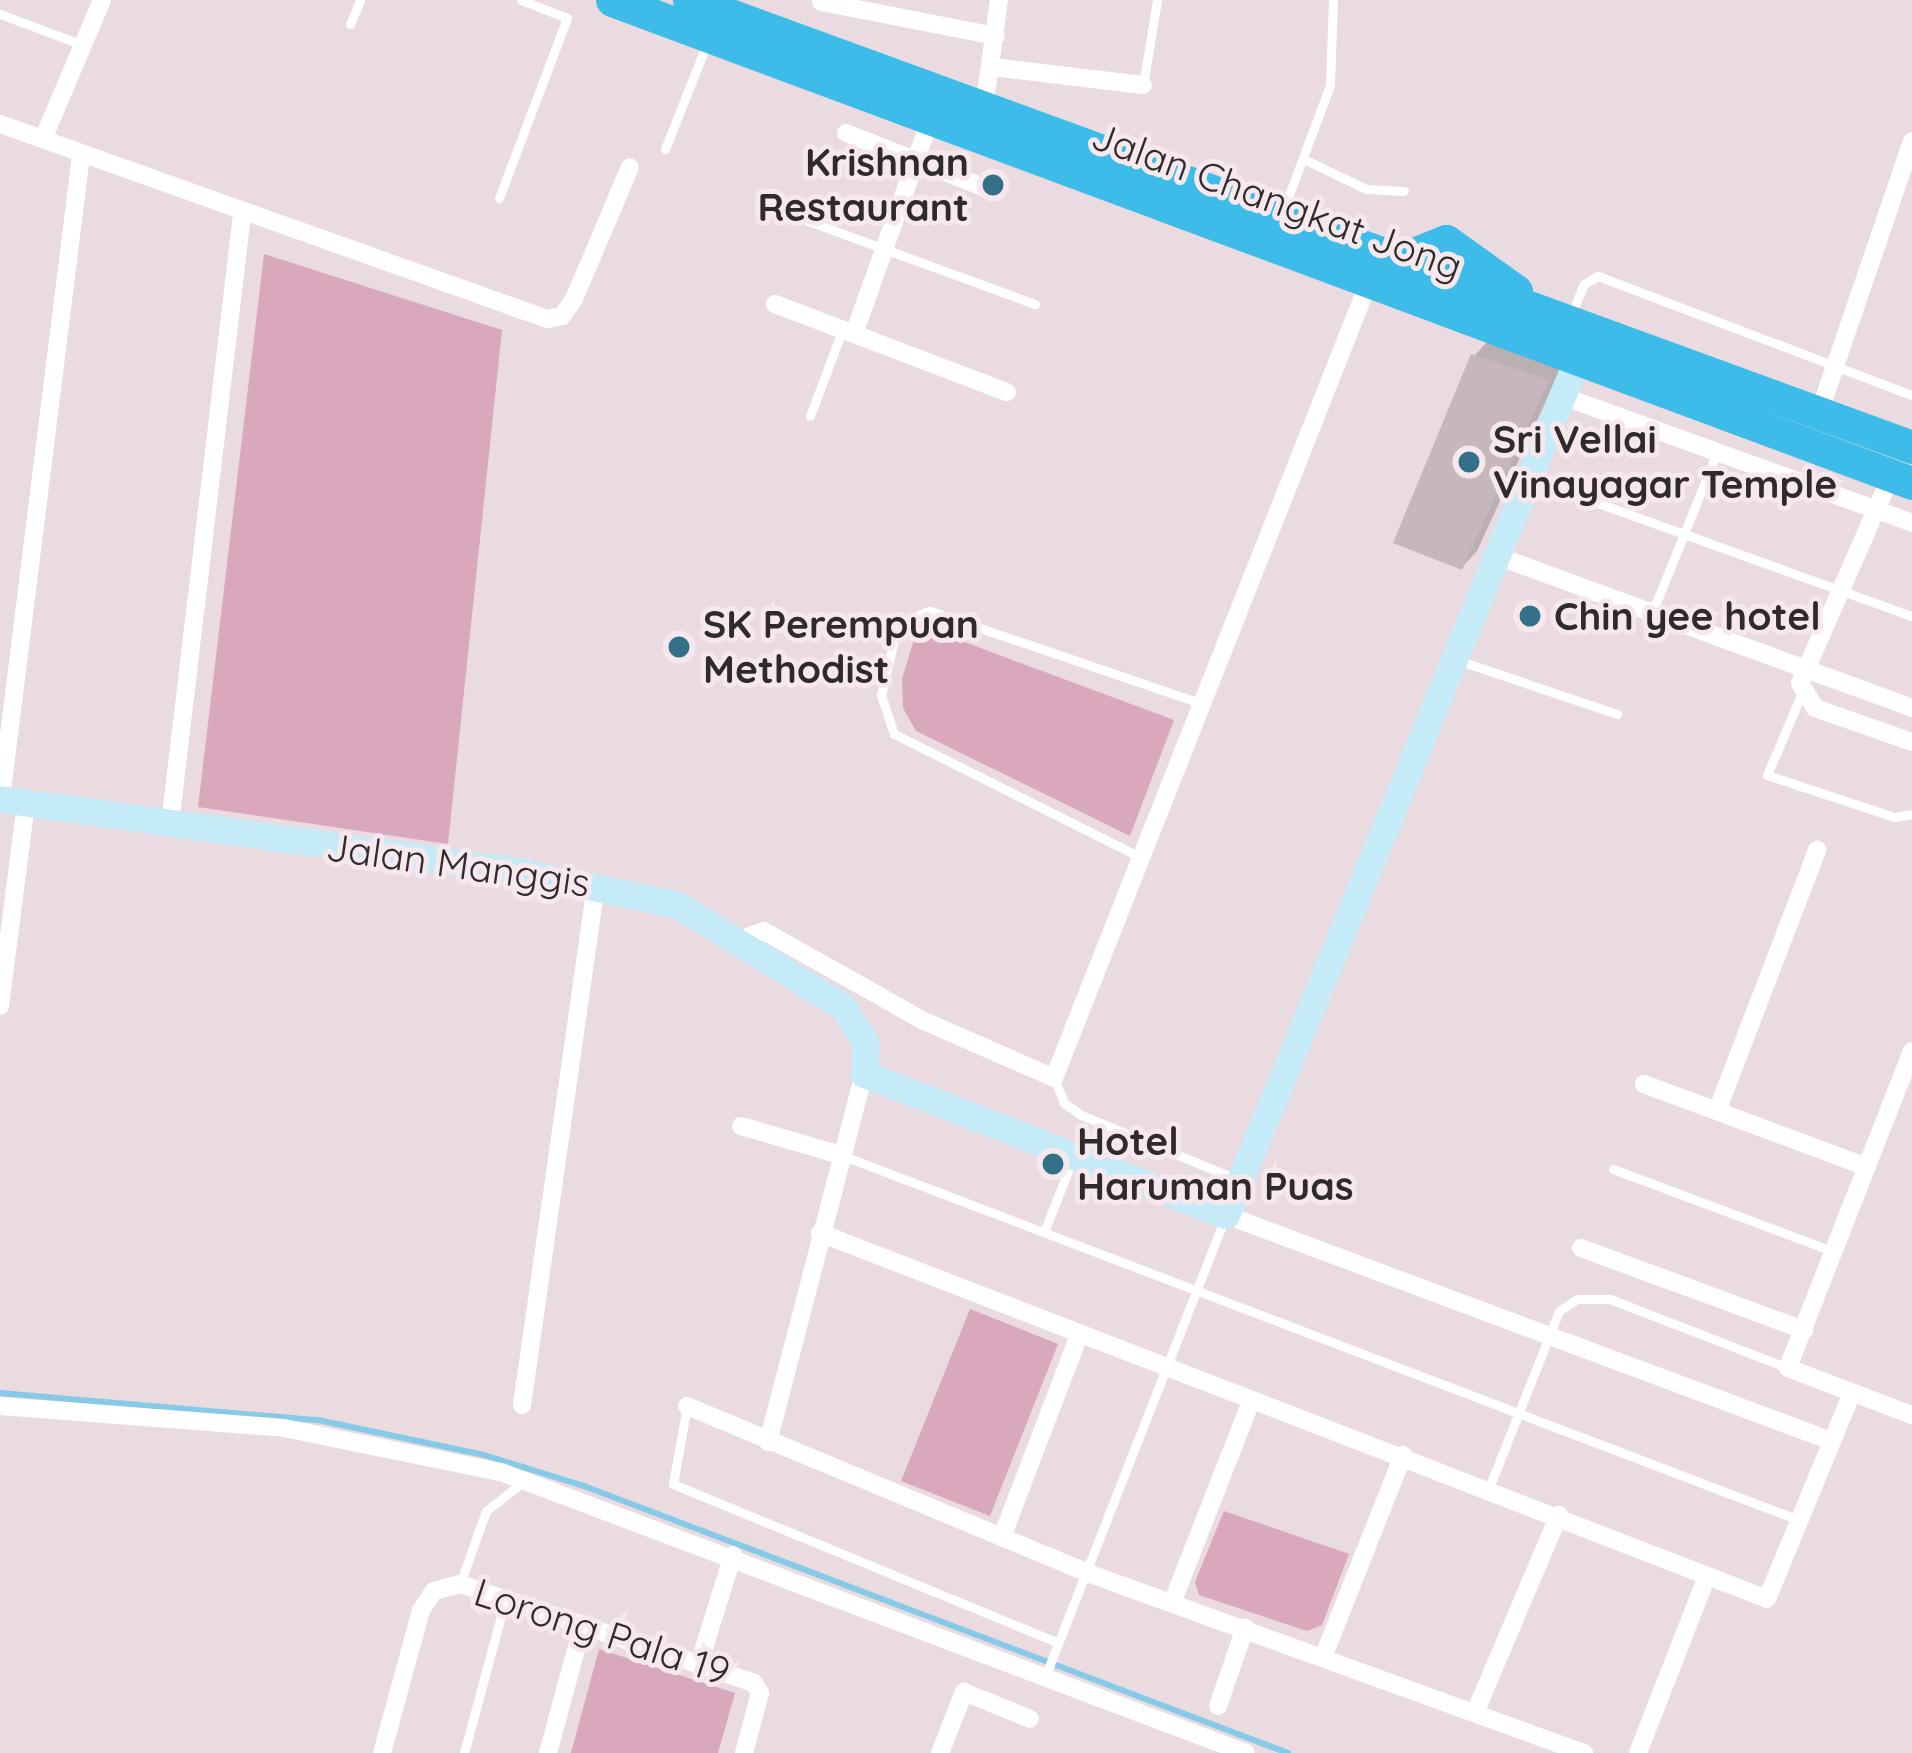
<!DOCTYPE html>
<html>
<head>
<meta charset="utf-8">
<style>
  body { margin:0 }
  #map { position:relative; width:1912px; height:1753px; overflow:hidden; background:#e9dbe0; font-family:Quicksand,sans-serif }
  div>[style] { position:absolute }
  .green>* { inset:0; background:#daa8bc }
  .shadow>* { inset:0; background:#0003 }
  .stream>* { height:6px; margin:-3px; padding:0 3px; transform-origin:3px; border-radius:3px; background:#87cae7 }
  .building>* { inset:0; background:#c5b7bc }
  .lane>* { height:9px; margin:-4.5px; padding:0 4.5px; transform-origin:4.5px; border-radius:4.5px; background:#fff }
  .street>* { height:18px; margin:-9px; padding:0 9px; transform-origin:9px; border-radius:9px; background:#fff }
  .secondary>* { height:27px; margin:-13.5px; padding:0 13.5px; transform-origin:13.5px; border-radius:13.5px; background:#c5ebf9 }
  .highway>* { height:33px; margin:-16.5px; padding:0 16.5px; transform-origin:16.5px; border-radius:16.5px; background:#3dbcea }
  .dots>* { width:33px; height:33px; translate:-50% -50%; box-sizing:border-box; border:6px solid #f6e8ed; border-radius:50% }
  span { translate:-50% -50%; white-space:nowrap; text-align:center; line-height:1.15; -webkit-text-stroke:10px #f6e8ed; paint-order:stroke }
  .poi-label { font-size:39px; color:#2f2a2c; font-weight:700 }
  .right { translate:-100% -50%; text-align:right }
  .left { translate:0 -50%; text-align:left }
  .street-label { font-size:39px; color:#2f2a2c }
</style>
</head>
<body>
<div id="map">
  <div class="green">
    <i style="clip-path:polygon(264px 254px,502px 330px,448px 844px,198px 807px)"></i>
    <i style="clip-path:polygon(927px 628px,1174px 720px,1130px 836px,916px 731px,903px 708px,902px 679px,915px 636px)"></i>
    <i style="clip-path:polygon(970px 1309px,1058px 1344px,990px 1516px,901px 1481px)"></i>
    <i style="clip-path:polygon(1224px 1511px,1349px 1554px,1322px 1625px,1307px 1631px,1199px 1595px,1195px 1582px)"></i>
    <i style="clip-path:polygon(599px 1649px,735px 1693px,718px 1753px,571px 1753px)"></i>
  </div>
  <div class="shadow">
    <i style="clip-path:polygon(1489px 340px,1563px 364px,1477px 551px,1462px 567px,1474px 356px)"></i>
  </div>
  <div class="stream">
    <i style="left:0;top:1393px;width:319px;rotate:4.9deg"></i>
    <i style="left:318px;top:1420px;width:170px;rotate:11.9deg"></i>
    <i style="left:484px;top:1455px;width:105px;rotate:17.2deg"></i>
    <i style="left:584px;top:1486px;width:753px;rotate:20.77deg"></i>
  </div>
  <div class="building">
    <i style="clip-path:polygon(1471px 354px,1549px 380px,1462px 570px,1393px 543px)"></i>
  </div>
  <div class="lane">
    <i style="left:0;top:14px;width:89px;rotate:20.5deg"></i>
    <i style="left:350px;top:24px;width:26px;rotate:-67deg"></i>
    <i style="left:1143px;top:85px;width:86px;rotate:-80.6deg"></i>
    <i style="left:665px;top:149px;width:114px;rotate:-68.4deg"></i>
    <i style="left:1306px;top:160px;width:67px;rotate:25.8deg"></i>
    <i style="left:1366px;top:189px;width:38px;rotate:3deg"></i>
    <i style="left:499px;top:198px;width:192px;rotate:-69.3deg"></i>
    <i style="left:567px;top:18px;width:49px;rotate:-158.6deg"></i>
    <i style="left:1283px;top:211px;width:134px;rotate:-69.5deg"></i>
    <i style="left:1330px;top:85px;width:85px;rotate:-88deg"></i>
    <i style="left:808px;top:221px;width:242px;rotate:20.1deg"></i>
    <i style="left:1572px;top:313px;width:31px;rotate:-68deg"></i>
    <i style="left:1584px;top:284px;width:16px;rotate:-30deg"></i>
    <i style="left:1598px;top:276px;width:336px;rotate:20.8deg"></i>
    <i style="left:810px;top:416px;width:91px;rotate:-69.4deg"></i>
    <i style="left:1534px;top:480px;width:402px;rotate:19.8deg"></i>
    <i style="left:1652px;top:613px;width:174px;rotate:-68deg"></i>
    <i style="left:1457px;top:660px;width:169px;rotate:18.6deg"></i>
    <i style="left:1801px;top:695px;width:87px;rotate:113deg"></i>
    <i style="left:1767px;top:775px;width:134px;rotate:18.3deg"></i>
    <i style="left:1894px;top:817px;width:18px;rotate:-9deg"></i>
    <i style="left:1142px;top:858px;width:277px;rotate:-153.4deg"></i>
    <i style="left:894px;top:734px;width:41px;rotate:-108.4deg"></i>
    <i style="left:881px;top:695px;width:74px;rotate:-76.7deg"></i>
    <i style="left:898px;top:623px;width:34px;rotate:-21deg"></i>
    <i style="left:930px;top:611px;width:286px;rotate:18.8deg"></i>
    <i style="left:1054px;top:1078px;width:27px;rotate:68deg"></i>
    <i style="left:1064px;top:1103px;width:21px;rotate:35deg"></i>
    <i style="left:1081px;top:1115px;width:168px;rotate:22.4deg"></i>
    <i style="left:841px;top:1155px;width:1025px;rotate:20.86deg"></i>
    <i style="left:1613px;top:1169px;width:234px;rotate:20.5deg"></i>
    <i style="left:1044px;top:1232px;width:76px;rotate:-68.5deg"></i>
    <i style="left:687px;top:1406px;width:79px;rotate:100.2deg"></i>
    <i style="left:673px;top:1484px;width:417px;rotate:22.4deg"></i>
    <i style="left:1489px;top:1488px;width:190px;rotate:-68.4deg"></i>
    <i style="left:1559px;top:1311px;width:22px;rotate:-34deg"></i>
    <i style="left:1577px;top:1299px;width:33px"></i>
    <i style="left:1610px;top:1299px;width:191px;rotate:21.2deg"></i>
    <i style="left:460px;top:1584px;width:77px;rotate:-70.4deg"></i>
    <i style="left:486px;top:1511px;width:48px;rotate:-38.3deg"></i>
    <i style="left:1045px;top:1677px;width:491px;rotate:-68.6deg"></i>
    <i style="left:464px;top:1753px;width:162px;rotate:-74.9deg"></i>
  </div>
  <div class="street">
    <i style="left:821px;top:2px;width:178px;rotate:11deg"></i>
    <i style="left:992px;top:67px;width:152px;rotate:6.8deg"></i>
    <i style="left:984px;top:109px;width:110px;rotate:-82.2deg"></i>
    <i style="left:0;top:124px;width:581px;rotate:19.62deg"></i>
    <i style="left:547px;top:319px;width:15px;rotate:-11deg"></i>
    <i style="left:562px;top:316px;width:21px;rotate:-55deg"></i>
    <i style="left:574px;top:299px;width:143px;rotate:-67deg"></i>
    <i style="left:846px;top:133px;width:158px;rotate:21.5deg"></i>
    <i style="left:43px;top:139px;width:151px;rotate:-67deg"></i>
    <i style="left:775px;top:304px;width:248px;rotate:20.8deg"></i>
    <i style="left:854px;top:334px;width:227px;rotate:-70.4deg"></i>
    <i style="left:1562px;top:396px;width:372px;rotate:19.9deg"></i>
    <i style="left:1819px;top:413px;width:287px;rotate:-71.1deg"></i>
    <i style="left:1891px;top:476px;width:226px;rotate:113.7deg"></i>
    <i style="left:1800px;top:683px;width:29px;rotate:59deg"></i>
    <i style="left:1815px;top:708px;width:103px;rotate:19.3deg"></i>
    <i style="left:1497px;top:556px;width:442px;rotate:20.1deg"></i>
    <i style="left:1px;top:799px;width:648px;rotate:-82.91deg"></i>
    <i style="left:170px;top:824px;width:613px;rotate:-83.26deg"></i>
    <i style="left:741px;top:939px;width:24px;rotate:-19deg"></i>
    <i style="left:764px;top:931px;width:181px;rotate:29.4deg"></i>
    <i style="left:922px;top:1020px;width:144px;rotate:23.7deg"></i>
    <i style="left:1054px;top:1078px;width:859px;rotate:-68.42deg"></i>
    <i style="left:0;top:1006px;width:205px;rotate:-82.7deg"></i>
    <i style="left:1912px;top:1051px;width:340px;rotate:111.4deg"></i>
    <i style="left:1788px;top:1368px;width:133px;rotate:20.8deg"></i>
    <i style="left:1644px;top:1084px;width:238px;rotate:20.4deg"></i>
    <i style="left:1717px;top:1111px;width:280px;rotate:-69deg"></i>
    <i style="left:741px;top:1126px;width:104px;rotate:16.2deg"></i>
    <i style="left:1226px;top:1215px;width:646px;rotate:20.48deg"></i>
    <i style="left:820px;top:1233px;width:1015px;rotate:21.13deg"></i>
    <i style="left:1767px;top:1599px;width:223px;rotate:-67.6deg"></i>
    <i style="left:1581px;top:1248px;width:238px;rotate:20.2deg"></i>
    <i style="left:522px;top:1405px;width:525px;rotate:-81.9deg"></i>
    <i style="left:0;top:1406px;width:285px;rotate:4.4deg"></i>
    <i style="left:284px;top:1428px;width:221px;rotate:11.5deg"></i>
    <i style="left:501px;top:1472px;width:796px;rotate:20.67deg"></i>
    <i style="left:687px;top:1406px;width:431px;rotate:22.6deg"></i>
    <i style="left:1085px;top:1572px;width:531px;rotate:19.94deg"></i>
    <i style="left:768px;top:1442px;width:380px;rotate:-75.4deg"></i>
    <i style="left:1002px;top:1537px;width:216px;rotate:-69.1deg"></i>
    <i style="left:1172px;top:1603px;width:214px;rotate:-68.6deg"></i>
    <i style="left:1324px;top:1655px;width:215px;rotate:-68.4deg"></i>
    <i style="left:699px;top:1664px;width:114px;rotate:-72.7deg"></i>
    <i style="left:1218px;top:1706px;width:83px;rotate:-70.9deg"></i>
    <i style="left:1477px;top:1708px;width:210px;rotate:-67deg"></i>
    <i style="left:382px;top:1753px;width:148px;rotate:-74.7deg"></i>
    <i style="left:421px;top:1610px;width:23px;rotate:-56deg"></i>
    <i style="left:434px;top:1591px;width:27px;rotate:-15deg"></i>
    <i style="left:460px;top:1584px;width:310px;rotate:18.6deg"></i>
    <i style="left:754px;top:1683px;width:12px;rotate:59deg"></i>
    <i style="left:760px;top:1693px;width:62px;rotate:104.9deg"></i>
    <i style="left:548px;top:1753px;width:134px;rotate:-74.8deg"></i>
    <i style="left:940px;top:1753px;width:66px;rotate:-68.5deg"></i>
    <i style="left:964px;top:1692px;width:71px;rotate:22.2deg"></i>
    <i style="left:1638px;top:1753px;width:190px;rotate:-68.7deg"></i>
  </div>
  <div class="secondary">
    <i style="left:0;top:799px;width:527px;rotate:7.96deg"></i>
    <i style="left:522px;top:872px;width:159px;rotate:11.9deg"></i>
    <i style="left:678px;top:905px;width:194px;rotate:31.7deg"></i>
    <i style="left:843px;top:1007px;width:44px;rotate:58.1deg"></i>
    <i style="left:866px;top:1044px;width:30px;rotate:94deg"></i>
    <i style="left:864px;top:1074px;width:388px;rotate:21.3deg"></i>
    <i style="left:1226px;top:1215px;width:930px;rotate:-67.68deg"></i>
  </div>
  <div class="highway">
    <i style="left:612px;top:0;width:1387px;rotate:20.38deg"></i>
    <i style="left:689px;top:0;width:1302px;rotate:20.08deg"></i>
    <i style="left:1420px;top:281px;width:28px;rotate:-98deg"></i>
    <i style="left:1416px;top:253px;width:32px;rotate:-22deg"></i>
    <i style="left:1446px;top:241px;width:86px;rotate:35.5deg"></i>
  </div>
  <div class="dots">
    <i style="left:993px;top:185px;background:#347087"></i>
    <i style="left:1469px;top:462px;background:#347087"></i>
    <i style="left:1530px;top:616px;background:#347087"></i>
    <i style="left:679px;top:647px;background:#347087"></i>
    <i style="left:1053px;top:1164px;background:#347087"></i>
  </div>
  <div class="poi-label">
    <span class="right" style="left:969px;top:185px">Krishnan<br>Restaurant</span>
    <span class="left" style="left:1493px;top:462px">Sri Vellai<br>Vinayagar Temple</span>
    <span class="left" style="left:1554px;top:616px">Chin yee hotel</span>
    <span class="left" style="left:703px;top:647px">SK Perempuan<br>Methodist</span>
    <span class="left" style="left:1077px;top:1164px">Hotel<br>Haruman Puas</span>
  </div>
  <div class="street-label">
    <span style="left:1277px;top:201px;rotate:20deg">Jalan Changkat Jong</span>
    <span style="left:458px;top:865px;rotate:8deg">Jalan Manggis</span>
    <span style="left:602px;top:1632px;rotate:18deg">Lorong Pala 19</span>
  </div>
</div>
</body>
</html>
